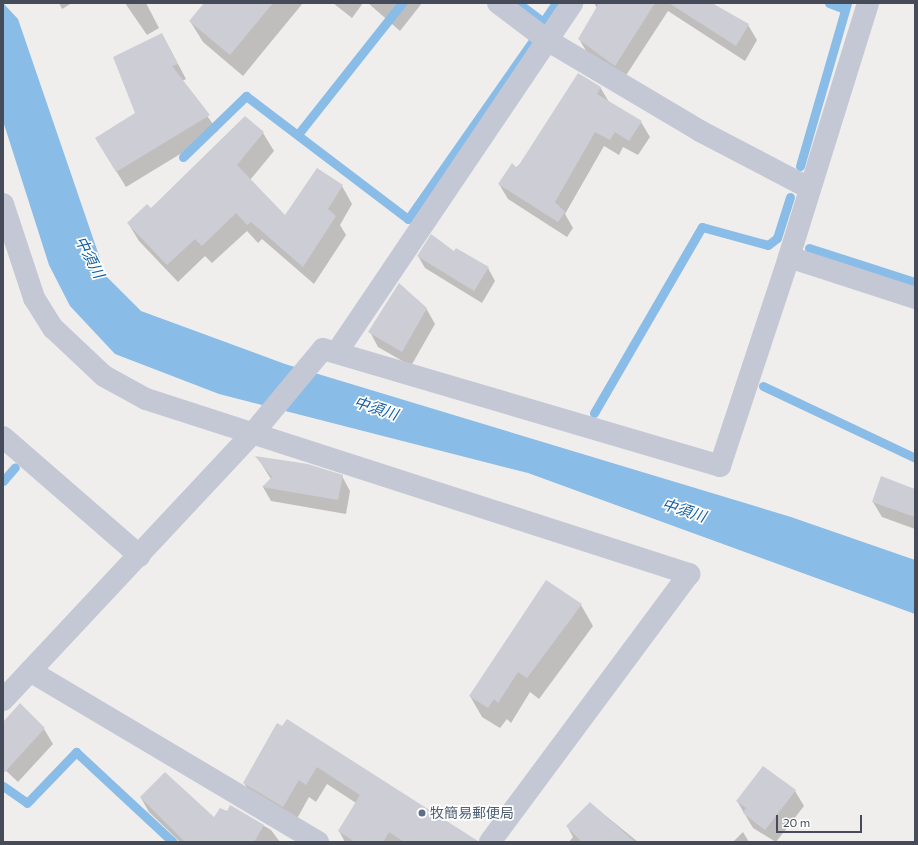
<!DOCTYPE html>
<html>
<head>
<meta charset="utf-8">
<style>
  body { margin:0 }
  #map { position:relative; width:918px; height:845px; overflow:hidden; background:#f0eeed; font-family:Commissioner,"Noto Sans JP",sans-serif }
  div>[style] { position:absolute }
  .water>* { inset:0; background:#8abce8 }
  .shadow>* { inset:0; background:#0003 }
  .stream>* { height:9px; margin:-4.5px; padding:0 4.5px; transform-origin:4.5px; border-radius:4.5px; background:#8abce8 }
  .building>* { inset:0; background:#cdced5 }
  .minor>* { height:22px; margin:-11px; padding:0 11px; transform-origin:11px; border-radius:11px; background:#c4c8d4 }
  .dots>* { width:11px; height:11px; translate:-50% -50%; box-sizing:border-box; border:2px solid #fff; border-radius:50% }
  span { translate:-50% -50%; white-space:nowrap; text-align:center; line-height:1.15; -webkit-text-stroke:3.5px #fff; paint-order:stroke }
  .service-label { font-size:14px; color:#4e5e75 }
  .left { translate:0 -50%; text-align:left }
  .water-label { font-size:15px; color:#115da2; font-style:italic }
  .frame { position:absolute; inset:0; border:4px solid #464b5a; pointer-events:none }
  .scale { position:absolute; left:776px; top:815px; width:86px; height:18px; box-sizing:border-box; border:2px solid #464b5a; border-top:0; padding-left:5px; font-size:12px; line-height:14px; white-space:nowrap; color:#464b5a; -webkit-text-stroke:3px #fff; paint-order:stroke }
</style>
</head>
<body>
<div id="map">
  <div class="water">
    <i style="clip-path:polygon(3px 3px,18px 19px,106px 276px,141px 311px,285px 364px,791px 517px,915px 560px,915px 614px,528px 473px,219px 394px,115px 354px,70px 306px,49px 265px,3px 121px)"></i>
  </div>
  <div class="shadow">
    <i style="clip-path:polygon(59px 3px,72px 3px,62px 9px)"></i>
    <i style="clip-path:polygon(125px 3px,146px 3px,159px 28px,147px 35px)"></i>
    <i style="clip-path:polygon(205px 3px,303px 3px,243px 76px,203px 42px,190px 21px)"></i>
    <i style="clip-path:polygon(333px 3px,363px 3px,352px 18px)"></i>
    <i style="clip-path:polygon(368px 3px,422px 3px,400px 31px)"></i>
    <i style="clip-path:polygon(594px 3px,710px 3px,748px 25px,757px 40px,745px 61px,668px 11px,623px 80px,588px 54px,579px 39px,597px 8px)"></i>
    <i style="clip-path:polygon(170px 49px,186px 79px,182px 81px,218px 131px,126px 187px,105px 153px,136px 114px)"></i>
    <i style="clip-path:polygon(600px 87px,609px 102px,641px 122px,650px 137px,638px 155px,623px 147px,619px 155px,604px 146px,565px 214px,573px 228px,567px 237px,508px 199px,499px 184px)"></i>
    <i style="clip-path:polygon(245px 117px,263px 133px,274px 151px,250px 180px,285px 216px,342px 186px,352px 204px,340px 225px,346px 235px,314px 284px,262px 239px,258px 243px,247px 231px,212px 263px,205px 256px,178px 282px,139px 241px,128px 223px,151px 209px)"></i>
    <i style="clip-path:polygon(455px 253px,488px 268px,495px 281px,482px 303px,425px 268px,418px 256px)"></i>
    <i style="clip-path:polygon(426px 308px,435px 324px,411px 366px,378px 347px,370px 332px)"></i>
    <i style="clip-path:polygon(257px 457px,342px 476px,350px 491px,346px 514px,271px 501px,263px 487px,271px 479px)"></i>
    <i style="clip-path:polygon(915px 490px,915px 529px,882px 517px,873px 502px)"></i>
    <i style="clip-path:polygon(547px 581px,581px 605px,593px 626px,539px 699px,530px 692px,511px 723px,507px 719px,500px 728px,482px 717px,470px 696px)"></i>
    <i style="clip-path:polygon(3px 723px,44px 729px,53px 744px,18px 782px,3px 768px)"></i>
    <i style="clip-path:polygon(277px 724px,465px 842px,345px 842px,339px 831px,356px 803px,327px 784px,316px 802px,309px 797px,294px 824px,254px 800px,244px 783px)"></i>
    <i style="clip-path:polygon(795px 791px,804px 806px,776px 842px,753px 828px,737px 801px)"></i>
    <i style="clip-path:polygon(141px 798px,214px 819px,227px 812px,231px 806px,271px 830px,280px 842px,180px 842px,149px 812px)"></i>
    <i style="clip-path:polygon(590px 803px,638px 842px,569px 842px,573px 837px,567px 826px)"></i>
    <i style="clip-path:polygon(743px 832px,749px 842px,733px 842px)"></i>
  </div>
  <div class="stream">
    <i style="left:518px;top:3px;width:31px;rotate:37deg"></i>
    <i style="left:543px;top:22px;width:23px;rotate:-56deg"></i>
    <i style="left:829px;top:3px;width:17px;rotate:21deg"></i>
    <i style="left:299px;top:133px;width:166px;rotate:-51.6deg"></i>
    <i style="left:183px;top:157px;width:88px;rotate:-44.1deg"></i>
    <i style="left:246px;top:96px;width:203px;rotate:37.2deg"></i>
    <i style="left:408px;top:219px;width:216px;rotate:-55deg"></i>
    <i style="left:800px;top:166px;width:170px;rotate:-73.9deg"></i>
    <i style="left:809px;top:248px;width:111px;rotate:17.8deg"></i>
    <i style="left:763px;top:386px;width:168px;rotate:25.3deg"></i>
    <i style="left:594px;top:413px;width:215px;rotate:-59.9deg"></i>
    <i style="left:702px;top:227px;width:68px;rotate:15.3deg"></i>
    <i style="left:768px;top:245px;width:11px;rotate:-38deg"></i>
    <i style="left:777px;top:238px;width:43px;rotate:-72.4deg"></i>
    <i style="left:3px;top:481px;width:18px;rotate:-49deg"></i>
    <i style="left:3px;top:786px;width:29px;rotate:35deg"></i>
    <i style="left:27px;top:803px;width:71px;rotate:-46.1deg"></i>
    <i style="left:76px;top:752px;width:132px;rotate:42.9deg"></i>
  </div>
  <div class="building">
    <i style="clip-path:polygon(204px 3px,273px 3px,230px 55px,189px 21px)"></i>
    <i style="clip-path:polygon(599px 3px,655px 3px,615px 66px,578px 39px)"></i>
    <i style="clip-path:polygon(669px 3px,712px 3px,749px 24px,736px 46px)"></i>
    <i style="clip-path:polygon(162px 33px,178px 64px,172px 66px,210px 115px,116px 172px,95px 138px,135px 113px,113px 57px)"></i>
    <i style="clip-path:polygon(578px 73px,601px 87px,597px 94px,642px 121px,629px 141px,615px 132px,610px 140px,595px 132px,555px 202px,565px 212px,558px 222px,498px 184px,512px 163px,517px 168px)"></i>
    <i style="clip-path:polygon(245px 116px,264px 132px,237px 165px,285px 215px,317px 168px,343px 185px,328px 209px,336px 216px,303px 267px,251px 222px,247px 225px,236px 213px,202px 246px,195px 239px,167px 265px,127px 223px,147px 204px,151px 208px)"></i>
    <i style="clip-path:polygon(431px 234px,454px 251px,456px 248px,489px 267px,474px 291px,417px 256px)"></i>
    <i style="clip-path:polygon(399px 283px,427px 308px,402px 352px,368px 332px)"></i>
    <i style="clip-path:polygon(255px 456px,308px 464px,343px 475px,338px 500px,262px 487px,272px 477px)"></i>
    <i style="clip-path:polygon(881px 476px,915px 489px,915px 517px,872px 502px)"></i>
    <i style="clip-path:polygon(546px 580px,582px 604px,527px 678px,518px 672px,498px 703px,494px 699px,488px 708px,469px 696px)"></i>
    <i style="clip-path:polygon(20px 703px,45px 728px,3px 774px,3px 722px)"></i>
    <i style="clip-path:polygon(287px 719px,478px 841px,478px 842px,404px 842px,389px 832px,383px 842px,355px 842px,338px 831px,360px 795px,317px 767px,306px 785px,299px 780px,283px 807px,243px 783px,277px 723px,282px 726px)"></i>
    <i style="clip-path:polygon(763px 766px,796px 790px,765px 830px,743px 813px,746px 808px,736px 801px)"></i>
    <i style="clip-path:polygon(165px 772px,214px 817px,220px 808px,227px 811px,230px 805px,264px 825px,254px 842px,185px 842px,140px 797px)"></i>
    <i style="clip-path:polygon(590px 802px,635px 842px,582px 842px,566px 826px)"></i>
  </div>
  <div class="minor">
    <i style="left:498px;top:3px;width:61px;rotate:37.1deg"></i>
    <i style="left:547px;top:40px;width:178px;rotate:30.7deg"></i>
    <i style="left:700px;top:131px;width:123px;rotate:27.6deg"></i>
    <i style="left:3px;top:204px;width:99px;rotate:71.7deg"></i>
    <i style="left:34px;top:298px;width:36px;rotate:58deg"></i>
    <i style="left:53px;top:328px;width:70px;rotate:43.3deg"></i>
    <i style="left:104px;top:376px;width:48px;rotate:28.7deg"></i>
    <i style="left:146px;top:399px;width:571px;rotate:17.86deg"></i>
    <i style="left:689px;top:574px;width:334px;rotate:126.6deg"></i>
    <i style="left:789px;top:257px;width:133px;rotate:18deg"></i>
    <i style="left:337px;top:352px;width:421px;rotate:-56deg"></i>
    <i style="left:3px;top:437px;width:181px;rotate:41deg"></i>
    <i style="left:30px;top:671px;width:335px;rotate:30.7deg"></i>
    <i style="left:3px;top:700px;width:367px;rotate:-46.9deg"></i>
    <i style="left:254px;top:432px;width:108px;rotate:-50.3deg"></i>
    <i style="left:323px;top:349px;width:414px;rotate:16.4deg"></i>
    <i style="left:720px;top:466px;width:220px;rotate:-71.7deg"></i>
    <i style="left:789px;top:257px;width:266px;rotate:-72.7deg"></i>
  </div>
  <div class="dots">
    <i style="left:422px;top:813px;background:#5c6f8a"></i>
  </div>
  <div class="service-label">
    <span class="left" style="left:430px;top:813px">牧簡易郵便局</span>
  </div>
  <div class="water-label">
    <span style="left:90px;top:257px;rotate:63deg">中須川</span>
    <span style="left:376px;top:408px;rotate:18deg">中須川</span>
    <span style="left:684px;top:510px;rotate:18deg">中須川</span>
  </div>
  <div class="frame"></div>
  <div class="scale">20 m</div>
</div>
</body>
</html>
